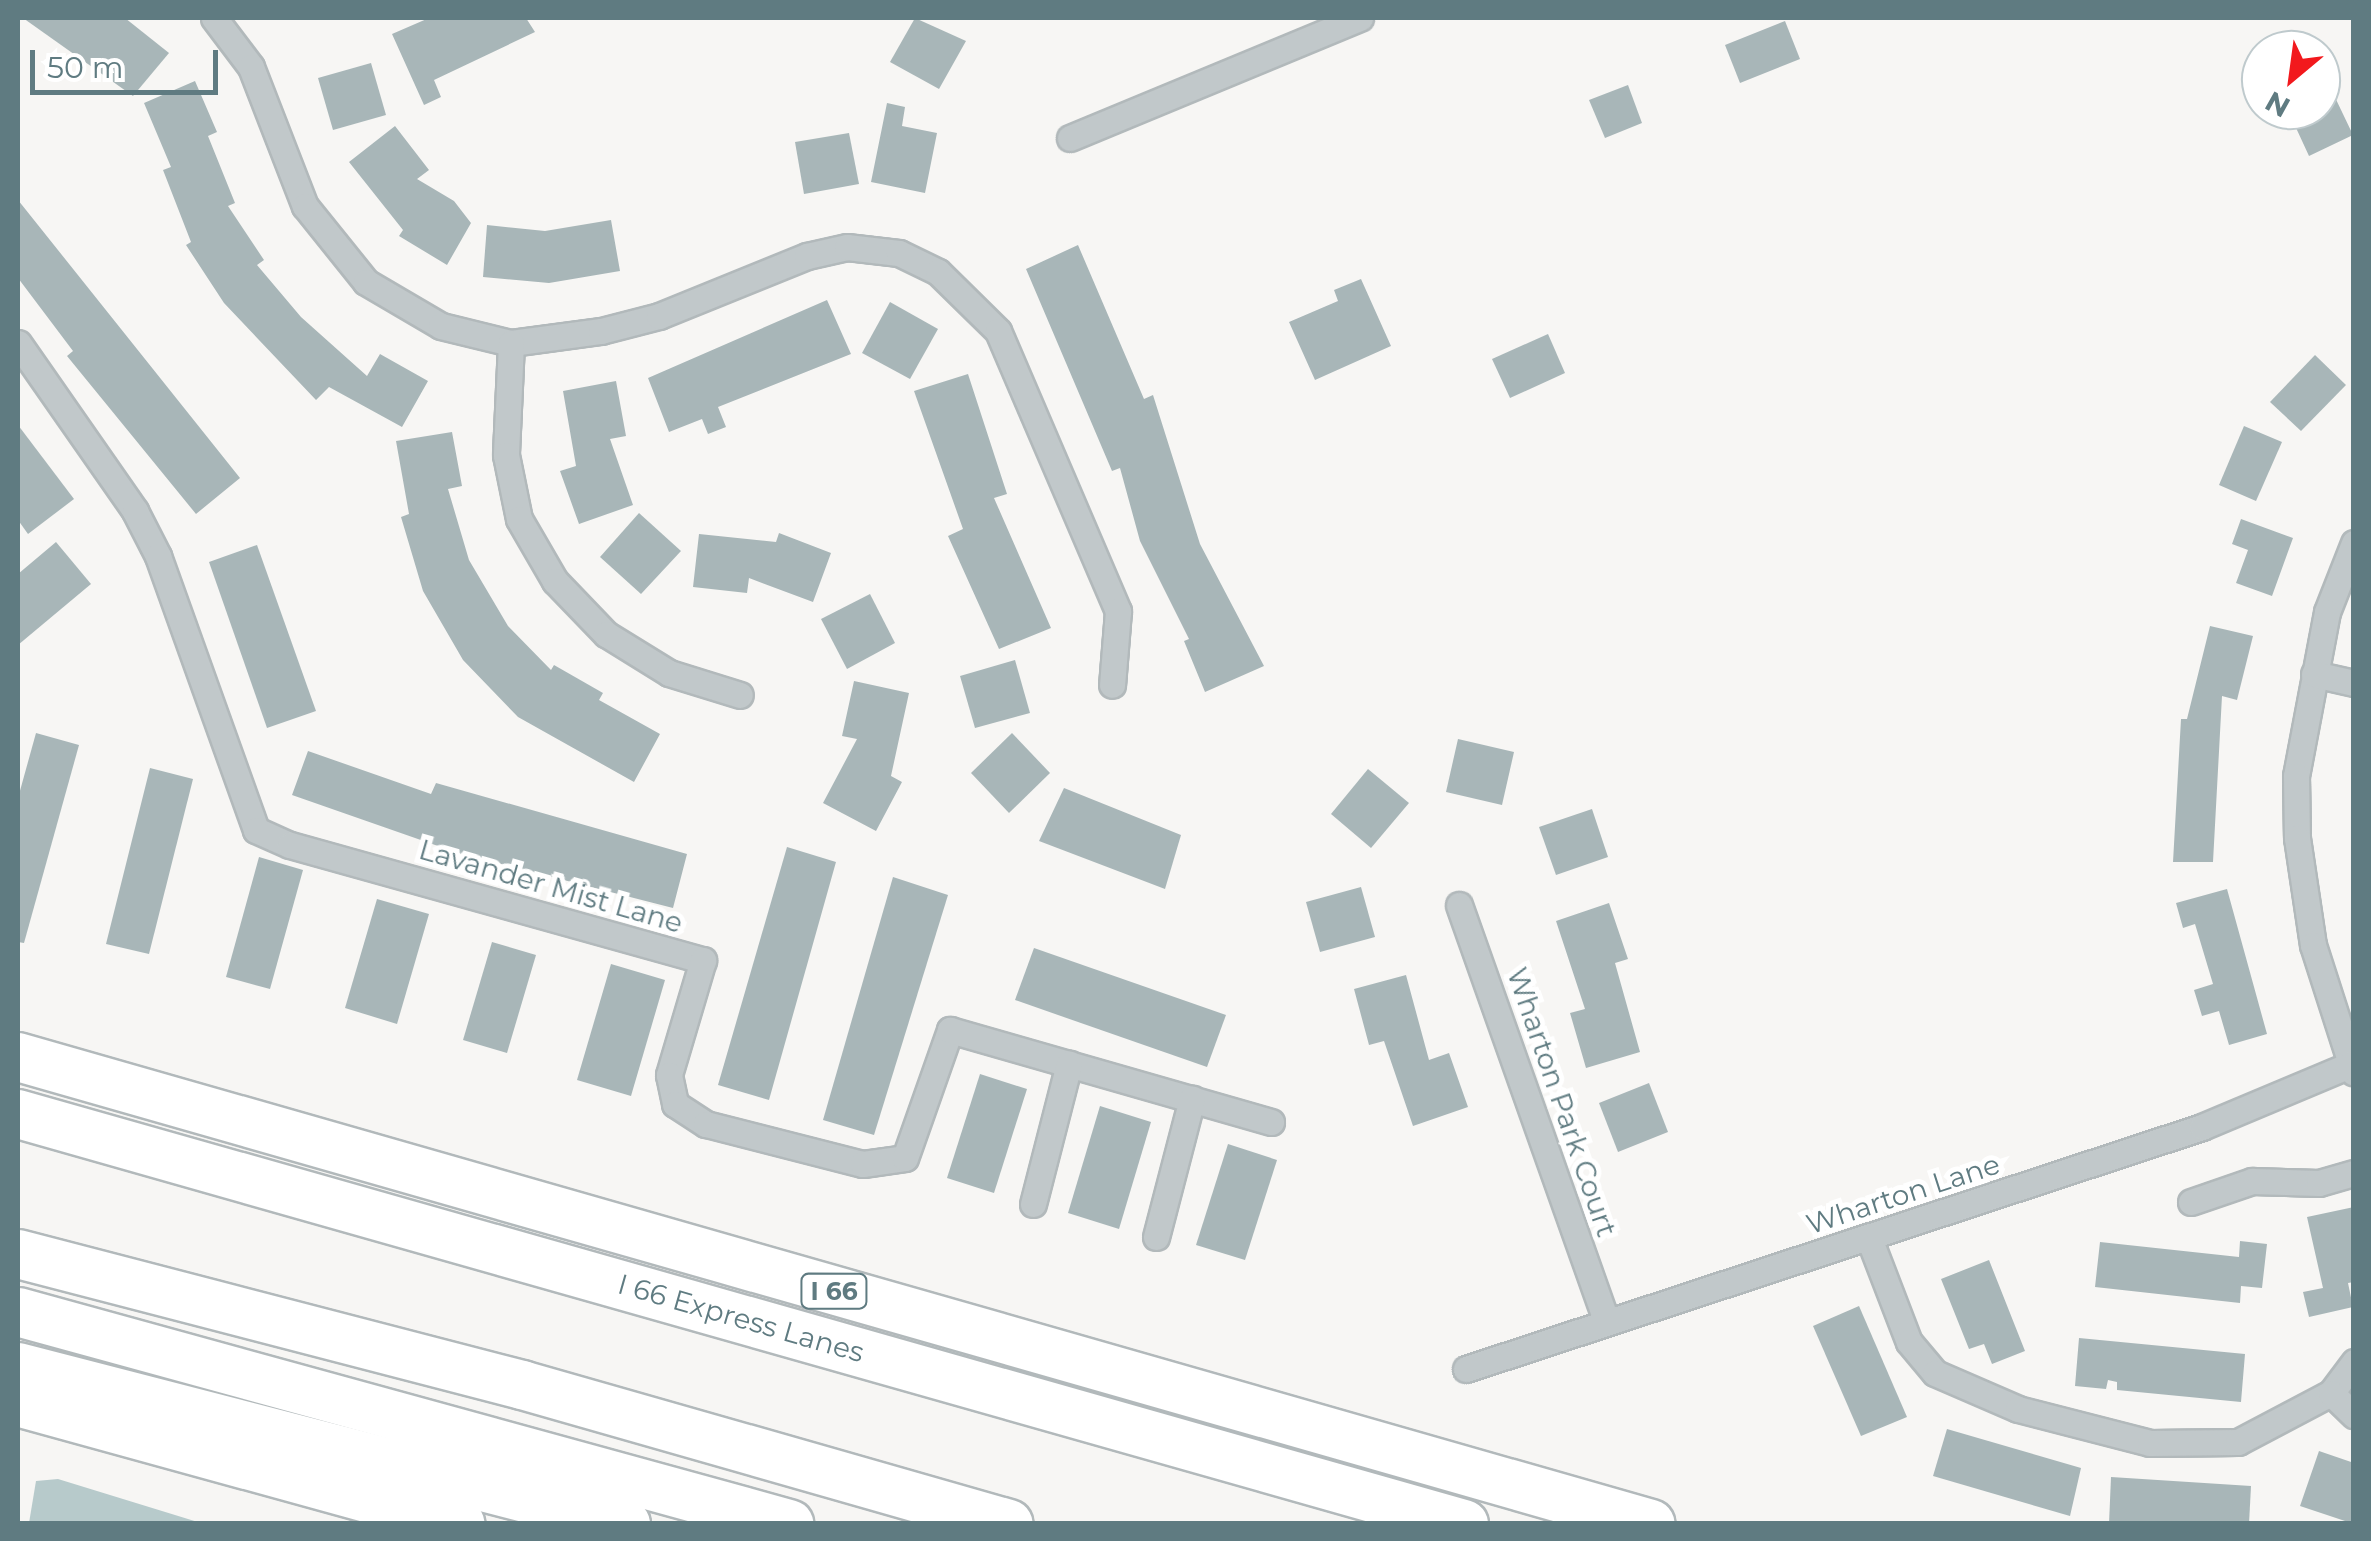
<!DOCTYPE html>
<html>
<head>
<meta charset="utf-8">
<style>
  body { margin:0 }
  #map { position:relative; width:2371px; height:1541px; overflow:hidden; background:#f7f6f4; font-family:Montserrat,sans-serif }
  div>[style] { position:absolute }
  .water>* { inset:0; background:#b7cacb }
  .building>* { inset:0; background:#a8b6b8 }
  .roads { filter:drop-shadow(2px 0 #b2b9bb) drop-shadow(-2px 0 #b2b9bb) drop-shadow(0 2px #b2b9bb) drop-shadow(0 -2px #b2b9bb) }
  .minor>* { height:25px; margin:-12.5px; padding:0 12.5px; transform-origin:12.5px; border-radius:12.5px; background:#c1c8ca }
  .motorway>* { height:48px; margin:-24px; padding:0 24px; transform-origin:24px; border-radius:24px; background:#fff }
  span { translate:-50% -50%; white-space:nowrap; text-align:center; line-height:1.15; -webkit-text-stroke:10px #fff; paint-order:stroke }
  .shield-label span { padding:2px 8px; background:#fff; border:2px solid; border-radius:8px; -webkit-text-stroke-width:0 }
  .shield-label { font-size:25px; color:#5f7b81; font-weight:700 }
  .street-label { font-size:28px; color:#5f7b81 }
  .frame { position:absolute; inset:0; border:20px solid #5f7b81; pointer-events:none }
  .north { position:absolute; left:2241px; top:30px; width:100px; height:100px; box-sizing:border-box; background:#fff; border:2px solid #bfcacd; border-radius:50%; rotate:209deg; font-size:28px; font-weight:700; line-height:40px; text-align:center; color:#5f7b81 }
  .north::after { content:''; display:block; margin:auto; width:35px; height:45px; background:#f2191d; clip-path:polygon(50% 0,100% 100%,50% 72%,0 100%) }
  .scale { position:absolute; left:30px; top:50px; width:188px; height:45px; box-sizing:border-box; border:5px solid #5f7b81; border-top:0; padding-left:12px; font-size:30px; line-height:35px; white-space:nowrap; color:#5f7b81; -webkit-text-stroke:8px #fff; paint-order:stroke }
</style>
</head>
<body>
<div id="map">
  <div class="water">
    <i style="clip-path:polygon(58px 1479px,201px 1523px,29px 1523px,36px 1481px)"></i>
  </div>
  <div class="building">
    <i style="clip-path:polygon(23px 18px,125px 18px,169px 53px,133px 96px)"></i>
    <i style="clip-path:polygon(429px 18px,526px 18px,535px 32px,434px 80px,441px 97px,424px 105px,392px 34px)"></i>
    <i style="clip-path:polygon(915px 18px,966px 41px,939px 89px,890px 62px)"></i>
    <i style="clip-path:polygon(1785px 21px,1800px 59px,1740px 83px,1725px 45px)"></i>
    <i style="clip-path:polygon(371px 63px,386px 115px,333px 130px,318px 78px)"></i>
    <i style="clip-path:polygon(2321px 68px,2353px 135px,2309px 156px,2291px 117px,2321px 110px)"></i>
    <i style="clip-path:polygon(195px 81px,217px 132px,208px 136px,235px 203px,228px 206px,264px 260px,257px 265px,301px 317px,367px 376px,380px 354px,428px 381px,402px 427px,329px 387px,316px 400px,224px 303px,186px 245px,191px 242px,163px 170px,171px 167px,144px 103px)"></i>
    <i style="clip-path:polygon(1628px 85px,1642px 123px,1605px 138px,1589px 100px)"></i>
    <i style="clip-path:polygon(887px 103px,905px 107px,902px 126px,937px 133px,925px 193px,871px 182px)"></i>
    <i style="clip-path:polygon(395px 126px,429px 170px,417px 179px,454px 201px,471px 223px,447px 265px,399px 236px,403px 230px,349px 162px)"></i>
    <i style="clip-path:polygon(849px 133px,859px 184px,804px 194px,795px 142px)"></i>
    <i style="clip-path:polygon(18px 200px,240px 478px,196px 514px,67px 356px,73px 351px,18px 278px)"></i>
    <i style="clip-path:polygon(611px 220px,620px 271px,549px 283px,483px 277px,487px 225px,545px 231px)"></i>
    <i style="clip-path:polygon(1078px 245px,1144px 399px,1153px 395px,1200px 544px,1264px 666px,1205px 692px,1184px 641px,1189px 639px,1140px 541px,1120px 468px,1112px 471px,1026px 269px)"></i>
    <i style="clip-path:polygon(1361px 279px,1391px 346px,1315px 380px,1289px 322px,1338px 301px,1334px 290px)"></i>
    <i style="clip-path:polygon(827px 300px,851px 354px,718px 407px,726px 427px,708px 434px,702px 419px,669px 432px,648px 378px)"></i>
    <i style="clip-path:polygon(890px 302px,938px 329px,910px 379px,862px 353px)"></i>
    <i style="clip-path:polygon(1548px 334px,1565px 373px,1510px 398px,1492px 359px)"></i>
    <i style="clip-path:polygon(2315px 355px,2346px 385px,2301px 431px,2270px 402px)"></i>
    <i style="clip-path:polygon(968px 374px,1007px 494px,994px 498px,1051px 628px,999px 649px,948px 536px,963px 529px,914px 391px)"></i>
    <i style="clip-path:polygon(616px 381px,626px 436px,610px 439px,633px 505px,579px 524px,560px 471px,576px 466px,563px 391px)"></i>
    <i style="clip-path:polygon(18px 425px,74px 499px,28px 534px,18px 520px)"></i>
    <i style="clip-path:polygon(2244px 426px,2282px 442px,2256px 501px,2219px 485px)"></i>
    <i style="clip-path:polygon(452px 432px,462px 486px,448px 489px,469px 560px,508px 626px,551px 670px,554px 665px,603px 693px,599px 700px,660px 734px,634px 782px,518px 717px,463px 660px,423px 591px,401px 517px,409px 514px,396px 441px)"></i>
    <i style="clip-path:polygon(639px 513px,681px 551px,641px 594px,600px 557px)"></i>
    <i style="clip-path:polygon(2241px 519px,2293px 538px,2272px 596px,2236px 583px,2248px 550px,2232px 544px)"></i>
    <i style="clip-path:polygon(779px 533px,831px 553px,813px 602px,749px 578px,747px 593px,693px 587px,699px 534px,776px 542px)"></i>
    <i style="clip-path:polygon(56px 542px,91px 584px,18px 645px,18px 574px)"></i>
    <i style="clip-path:polygon(257px 545px,316px 711px,267px 728px,209px 562px)"></i>
    <i style="clip-path:polygon(870px 594px,895px 643px,847px 669px,821px 619px)"></i>
    <i style="clip-path:polygon(2210px 626px,2253px 636px,2237px 700px,2222px 696px,2213px 862px,2173px 862px,2181px 719px,2187px 719px)"></i>
    <i style="clip-path:polygon(1015px 660px,1030px 713px,975px 728px,960px 676px)"></i>
    <i style="clip-path:polygon(854px 681px,909px 693px,891px 776px,902px 782px,876px 831px,823px 803px,857px 739px,842px 736px)"></i>
    <i style="clip-path:polygon(36px 733px,79px 745px,24px 943px,18px 942px,18px 798px)"></i>
    <i style="clip-path:polygon(1012px 733px,1050px 773px,1009px 813px,971px 773px)"></i>
    <i style="clip-path:polygon(1458px 739px,1514px 752px,1502px 805px,1446px 792px)"></i>
    <i style="clip-path:polygon(308px 751px,431px 794px,436px 783px,687px 854px,673px 908px,458px 853px,292px 795px)"></i>
    <i style="clip-path:polygon(150px 768px,193px 779px,149px 954px,106px 944px)"></i>
    <i style="clip-path:polygon(1368px 769px,1409px 803px,1371px 848px,1331px 814px)"></i>
    <i style="clip-path:polygon(1064px 788px,1181px 835px,1165px 889px,1039px 841px)"></i>
    <i style="clip-path:polygon(1592px 809px,1608px 857px,1556px 875px,1539px 827px)"></i>
    <i style="clip-path:polygon(787px 847px,836px 862px,769px 1100px,718px 1085px)"></i>
    <i style="clip-path:polygon(259px 857px,303px 870px,270px 989px,226px 977px)"></i>
    <i style="clip-path:polygon(893px 877px,948px 895px,874px 1135px,823px 1120px)"></i>
    <i style="clip-path:polygon(1361px 887px,1375px 937px,1320px 952px,1306px 902px)"></i>
    <i style="clip-path:polygon(2227px 889px,2267px 1034px,2229px 1045px,2219px 1011px,2202px 1016px,2194px 990px,2213px 984px,2195px 924px,2183px 928px,2176px 903px)"></i>
    <i style="clip-path:polygon(377px 899px,429px 914px,397px 1024px,345px 1008px)"></i>
    <i style="clip-path:polygon(1609px 903px,1628px 959px,1615px 963px,1640px 1052px,1586px 1068px,1570px 1013px,1585px 1009px,1556px 921px)"></i>
    <i style="clip-path:polygon(492px 942px,536px 955px,507px 1053px,463px 1040px)"></i>
    <i style="clip-path:polygon(1034px 948px,1226px 1015px,1207px 1067px,1015px 1000px)"></i>
    <i style="clip-path:polygon(611px 964px,665px 980px,631px 1096px,577px 1080px)"></i>
    <i style="clip-path:polygon(1406px 975px,1429px 1060px,1449px 1053px,1468px 1107px,1413px 1126px,1384px 1041px,1369px 1045px,1354px 989px)"></i>
    <i style="clip-path:polygon(980px 1074px,1027px 1089px,994px 1193px,947px 1178px)"></i>
    <i style="clip-path:polygon(1649px 1083px,1668px 1132px,1618px 1152px,1599px 1103px)"></i>
    <i style="clip-path:polygon(1100px 1106px,1151px 1122px,1119px 1229px,1068px 1213px)"></i>
    <i style="clip-path:polygon(1228px 1144px,1277px 1160px,1245px 1260px,1196px 1245px)"></i>
    <i style="clip-path:polygon(2354px 1207px,2354px 1282px,2348px 1283px,2353px 1307px,2309px 1317px,2303px 1292px,2323px 1288px,2307px 1217px)"></i>
    <i style="clip-path:polygon(2240px 1241px,2267px 1244px,2262px 1288px,2241px 1286px,2240px 1303px,2095px 1287px,2100px 1242px,2239px 1257px)"></i>
    <i style="clip-path:polygon(1989px 1260px,2025px 1351px,1992px 1364px,1984px 1344px,1969px 1349px,1941px 1279px)"></i>
    <i style="clip-path:polygon(1859px 1306px,1907px 1417px,1861px 1436px,1813px 1326px)"></i>
    <i style="clip-path:polygon(2079px 1338px,2245px 1354px,2241px 1402px,2117px 1390px,2117px 1382px,2108px 1380px,2106px 1389px,2075px 1386px)"></i>
    <i style="clip-path:polygon(1947px 1429px,2081px 1468px,2070px 1516px,1933px 1476px)"></i>
    <i style="clip-path:polygon(2319px 1451px,2354px 1463px,2354px 1524px,2300px 1506px)"></i>
    <i style="clip-path:polygon(2111px 1477px,2251px 1486px,2249px 1524px,2109px 1524px)"></i>
  </div>
  <div class="roads">
    <div class="minor">
      <i style="left:214px;top:18px;width:61px;rotate:52.9deg"></i>
      <i style="left:251px;top:67px;width:149px;rotate:68.8deg"></i>
      <i style="left:305px;top:206px;width:97px;rotate:51.2deg"></i>
      <i style="left:366px;top:282px;width:87px;rotate:30.4deg"></i>
      <i style="left:441px;top:326px;width:72px;rotate:13.7deg"></i>
      <i style="left:511px;top:343px;width:91px;rotate:-7.6deg"></i>
      <i style="left:601px;top:331px;width:60px;rotate:-14.5deg"></i>
      <i style="left:659px;top:316px;width:160px;rotate:-22.1deg"></i>
      <i style="left:807px;top:256px;width:41px;rotate:-12.7deg"></i>
      <i style="left:847px;top:247px;width:52px;rotate:6.6deg"></i>
      <i style="left:899px;top:253px;width:43px;rotate:26deg"></i>
      <i style="left:938px;top:272px;width:84px;rotate:44.5deg"></i>
      <i style="left:998px;top:331px;width:305px;rotate:66.8deg"></i>
      <i style="left:1118px;top:611px;width:74px;rotate:94.6deg"></i>
      <i style="left:1070px;top:138px;width:314px;rotate:-22.5deg"></i>
      <i style="left:18px;top:343px;width:205px;rotate:55.1deg"></i>
      <i style="left:135px;top:511px;width:51px;rotate:62.9deg"></i>
      <i style="left:158px;top:556px;width:291px;rotate:70.3deg"></i>
      <i style="left:256px;top:830px;width:37px;rotate:24deg"></i>
      <i style="left:290px;top:845px;width:429px;rotate:15.6deg"></i>
      <i style="left:703px;top:960px;width:120px;rotate:106.5deg"></i>
      <i style="left:669px;top:1075px;width:30px;rotate:78deg"></i>
      <i style="left:675px;top:1104px;width:37px;rotate:33deg"></i>
      <i style="left:706px;top:1124px;width:162px;rotate:14.3deg"></i>
      <i style="left:863px;top:1164px;width:42px;rotate:-8.1deg"></i>
      <i style="left:905px;top:1158px;width:136px;rotate:-70.6deg"></i>
      <i style="left:950px;top:1030px;width:334px;rotate:16deg"></i>
      <i style="left:511px;top:343px;width:112px;rotate:92.6deg"></i>
      <i style="left:506px;top:455px;width:65px;rotate:78.5deg"></i>
      <i style="left:519px;top:519px;width:72px;rotate:59.9deg"></i>
      <i style="left:555px;top:581px;width:74px;rotate:46.1deg"></i>
      <i style="left:606px;top:634px;width:74px;rotate:31.8deg"></i>
      <i style="left:669px;top:673px;width:74px;rotate:17.2deg"></i>
      <i style="left:2354px;top:543px;width:74px;rotate:111.4deg"></i>
      <i style="left:2327px;top:612px;width:167px;rotate:100.7deg"></i>
      <i style="left:2296px;top:776px;width:62px;rotate:89.1deg"></i>
      <i style="left:2297px;top:838px;width:108px;rotate:81.5deg"></i>
      <i style="left:2313px;top:945px;width:134px;rotate:72.2deg"></i>
      <i style="left:2314px;top:674px;width:41px;rotate:12.7deg"></i>
      <i style="left:1459px;top:905px;width:439px;rotate:70.5deg"></i>
      <i style="left:2191px;top:1202px;width:65px;rotate:-19deg"></i>
      <i style="left:2252px;top:1181px;width:67px;rotate:1.7deg"></i>
      <i style="left:2319px;top:1183px;width:36px;rotate:-16deg"></i>
      <i style="left:1033px;top:1204px;width:145px;rotate:-75.6deg"></i>
      <i style="left:1156px;top:1237px;width:143px;rotate:-75.4deg"></i>
      <i style="left:1869px;top:1238px;width:111px;rotate:69deg"></i>
      <i style="left:1909px;top:1342px;width:40px;rotate:50deg"></i>
      <i style="left:1935px;top:1373px;width:90px;rotate:23.4deg"></i>
      <i style="left:2018px;top:1409px;width:136px;rotate:14.4deg"></i>
      <i style="left:2150px;top:1443px;width:88px;rotate:-0.7deg"></i>
      <i style="left:2238px;top:1442px;width:105px;rotate:-27.8deg"></i>
      <i style="left:2331px;top:1393px;width:39px;rotate:-53deg"></i>
      <i style="left:1466px;top:1369px;width:775px;rotate:-18.2deg"></i>
      <i style="left:2202px;top:1127px;width:165px;rotate:-22.8deg"></i>
      <i style="left:2331px;top:1393px;width:32px;rotate:44deg"></i>
    </div>
    <div class="motorway">
      <i style="left:18px;top:1057px;width:1698px;rotate:15.96deg"></i>
      <i style="left:18px;top:1114px;width:1503px;rotate:15.83deg"></i>
      <i style="left:18px;top:1254px;width:521px;rotate:14.57deg"></i>
      <i style="left:522px;top:1385px;width:506px;rotate:15.93deg"></i>
      <i style="left:18px;top:1312px;width:800px;rotate:15.37deg"></i>
      <i style="left:18px;top:1367px;width:628px;rotate:14.48deg"></i>
      <i style="left:18px;top:1402px;width:459px;rotate:15.4deg"></i>
    </div>
  </div>
  <div class="shield-label">
    <span style="left:834px;top:1291px">I 66</span>
  </div>
  <div class="street-label">
    <span style="left:551px;top:886px;rotate:16deg">Lavander Mist Lane</span>
    <span style="left:1562px;top:1102px;rotate:71deg">Wharton Park Court</span>
    <span style="left:1903px;top:1194px;rotate:-18deg">Wharton Lane</span>
    <span style="left:741px;top:1318px;rotate:16deg">I 66 Express Lanes</span>
  </div>
  <div class="frame"></div>
  <div class="north">N</div>
  <div class="scale">50 m</div>
</div>
</body>
</html>
